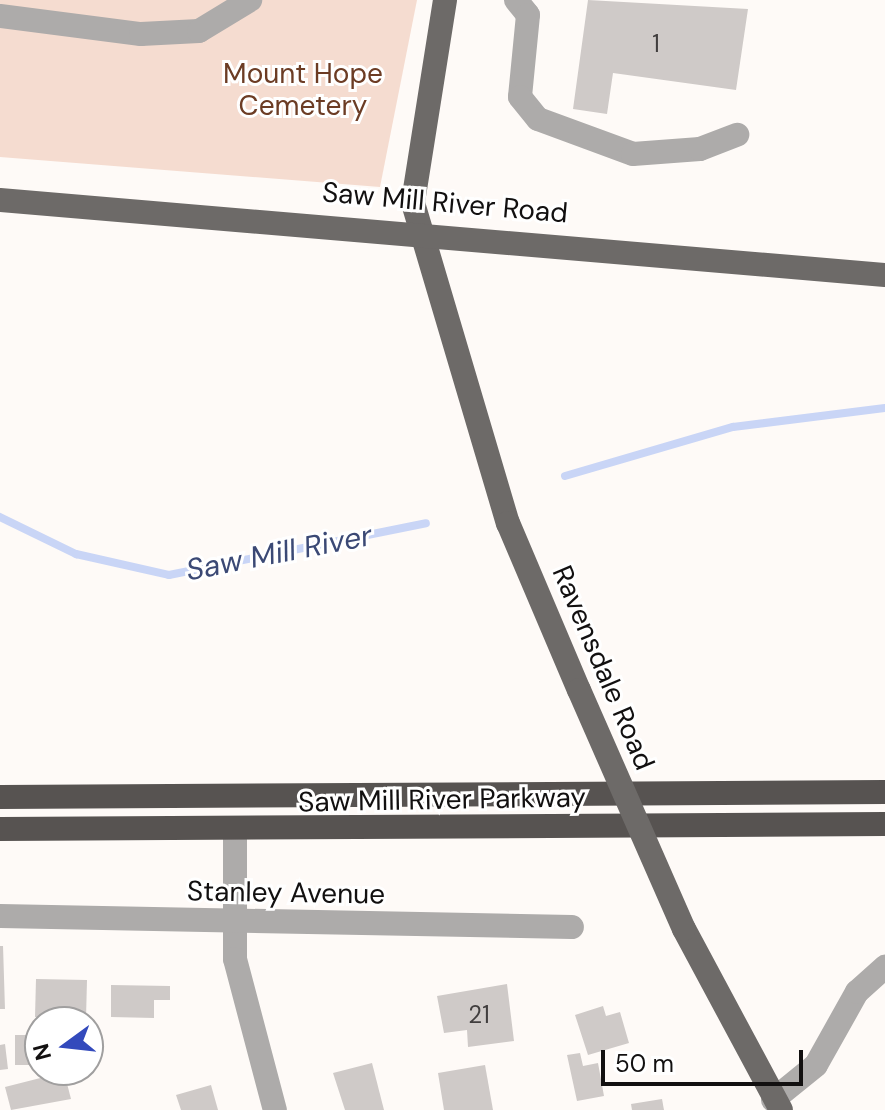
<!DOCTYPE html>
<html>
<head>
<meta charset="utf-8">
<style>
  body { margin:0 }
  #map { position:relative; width:885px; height:1110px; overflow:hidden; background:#fefaf7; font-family:"DM Sans",sans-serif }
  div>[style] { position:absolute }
  .green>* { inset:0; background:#f5dcd0 }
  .stream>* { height:8px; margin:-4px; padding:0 4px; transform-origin:4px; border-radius:4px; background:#c9d5f6 }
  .building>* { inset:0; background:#cfcac8 }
  .minor>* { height:24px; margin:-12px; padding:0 12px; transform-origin:12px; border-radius:12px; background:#adabaa }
  .major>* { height:24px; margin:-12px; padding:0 12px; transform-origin:12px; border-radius:12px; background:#6d6a68 }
  .highway>* { height:24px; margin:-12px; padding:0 12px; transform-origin:12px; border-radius:12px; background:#575351 }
  .major-bridge>* { height:24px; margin:-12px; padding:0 12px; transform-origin:12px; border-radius:12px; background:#6d6a68 }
  span { translate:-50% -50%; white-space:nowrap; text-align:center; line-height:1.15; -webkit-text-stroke:6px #fff; paint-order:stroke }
  .number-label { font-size:24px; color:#413e3e }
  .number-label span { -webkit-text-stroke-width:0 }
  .park-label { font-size:28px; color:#6c3c24 }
  .street-label { font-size:28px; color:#121010 }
  .water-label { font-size:30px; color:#3b4975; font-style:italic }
  .north { position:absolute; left:24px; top:1006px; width:80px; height:80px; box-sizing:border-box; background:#fff; border:2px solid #a09f9f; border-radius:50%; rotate:255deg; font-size:22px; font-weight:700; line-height:32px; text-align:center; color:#121010 }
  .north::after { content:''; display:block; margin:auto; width:28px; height:36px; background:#334abc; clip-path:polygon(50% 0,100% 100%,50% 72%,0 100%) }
  .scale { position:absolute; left:601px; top:1050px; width:202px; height:36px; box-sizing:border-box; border:4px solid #121010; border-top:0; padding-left:10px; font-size:24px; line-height:28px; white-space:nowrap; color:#121010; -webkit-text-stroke:6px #fff; paint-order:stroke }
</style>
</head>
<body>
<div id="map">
  <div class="green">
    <i style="clip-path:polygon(0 0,417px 0,380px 187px,0 157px)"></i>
  </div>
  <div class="stream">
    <i style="left:565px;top:476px;width:175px;rotate:-16.3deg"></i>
    <i style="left:733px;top:427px;width:153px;rotate:-7.1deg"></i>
    <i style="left:0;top:517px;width:85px;rotate:26deg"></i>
    <i style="left:76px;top:554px;width:95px;rotate:12.7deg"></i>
    <i style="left:169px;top:575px;width:262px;rotate:-11.4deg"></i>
  </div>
  <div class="building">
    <i style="clip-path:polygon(588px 0,748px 9px,736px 90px,613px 73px,607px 114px,573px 109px)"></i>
    <i style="clip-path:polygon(0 946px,3px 946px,5px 1009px,0 1009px)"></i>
    <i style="clip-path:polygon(36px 979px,87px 980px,86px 1019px,35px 1017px)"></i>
    <i style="clip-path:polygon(507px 984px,514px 1041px,468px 1047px,467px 1030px,444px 1033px,437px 996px)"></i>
    <i style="clip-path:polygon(111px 985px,170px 986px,170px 1000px,154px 1000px,154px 1018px,111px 1017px)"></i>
    <i style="clip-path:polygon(603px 1006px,606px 1016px,620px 1012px,629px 1043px,588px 1055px,575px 1015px)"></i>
    <i style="clip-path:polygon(15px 1035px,40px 1035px,40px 1065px,15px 1065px)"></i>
    <i style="clip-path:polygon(5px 1044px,8px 1069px,0 1070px,0 1045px)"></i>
    <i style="clip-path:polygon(580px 1053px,583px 1066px,598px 1063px,604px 1096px,577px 1101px,567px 1055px)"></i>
    <i style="clip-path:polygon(372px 1063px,384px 1110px,345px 1110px,333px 1073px)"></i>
    <i style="clip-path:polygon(485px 1065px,493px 1110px,444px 1110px,438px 1073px)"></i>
    <i style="clip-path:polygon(64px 1072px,71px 1099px,11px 1110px,5px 1087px)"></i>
    <i style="clip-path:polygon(211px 1085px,218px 1110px,181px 1110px,176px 1095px)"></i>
    <i style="clip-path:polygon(662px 1099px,664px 1110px,632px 1110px,631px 1104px)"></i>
  </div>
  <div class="minor">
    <i style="left:516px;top:0;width:19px;rotate:51deg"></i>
    <i style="left:528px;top:15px;width:82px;rotate:95.6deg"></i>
    <i style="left:520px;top:97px;width:28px;rotate:51deg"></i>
    <i style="left:538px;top:119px;width:101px;rotate:20.2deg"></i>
    <i style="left:633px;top:154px;width:67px;rotate:-4.3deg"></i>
    <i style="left:700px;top:149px;width:40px;rotate:-21deg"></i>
    <i style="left:0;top:16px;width:142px;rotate:7.3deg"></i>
    <i style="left:141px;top:34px;width:58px;rotate:-3deg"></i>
    <i style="left:199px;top:31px;width:60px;rotate:-31.3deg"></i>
    <i style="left:235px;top:832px;width:127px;rotate:90deg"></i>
    <i style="left:235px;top:959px;width:156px;rotate:75.2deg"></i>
    <i style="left:0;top:916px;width:572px;rotate:1.1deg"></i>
    <i style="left:773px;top:1100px;width:55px;rotate:-39.1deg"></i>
    <i style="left:816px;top:1065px;width:84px;rotate:-60.7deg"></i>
    <i style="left:857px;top:992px;width:38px;rotate:-42deg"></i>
  </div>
  <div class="major">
    <i style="left:445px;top:0;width:206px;rotate:99deg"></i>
    <i style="left:413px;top:203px;width:334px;rotate:73.5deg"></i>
    <i style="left:508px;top:523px;width:181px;rotate:67deg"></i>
    <i style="left:0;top:200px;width:888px;rotate:4.84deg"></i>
    <i style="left:684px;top:929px;width:205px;rotate:61.8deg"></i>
  </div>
  <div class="highway">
    <i style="left:0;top:797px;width:885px;rotate:-0.32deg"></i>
    <i style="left:0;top:829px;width:885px;rotate:-0.32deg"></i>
  </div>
  <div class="major-bridge">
    <i style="left:579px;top:690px;width:261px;rotate:66.3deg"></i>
  </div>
  <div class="number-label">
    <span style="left:656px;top:44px">1</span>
    <span style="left:479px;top:1015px">21</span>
  </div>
  <div class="park-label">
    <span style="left:303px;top:90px">Mount Hope<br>Cemetery</span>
  </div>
  <div class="street-label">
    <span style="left:445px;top:203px;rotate:5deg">Saw Mill River Road</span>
    <span style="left:603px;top:668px;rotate:67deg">Ravensdale Road</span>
    <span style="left:442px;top:800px;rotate:-1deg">Saw Mill River Parkway</span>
    <span style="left:286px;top:893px;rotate:1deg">Stanley Avenue</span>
  </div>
  <div class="water-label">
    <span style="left:279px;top:553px;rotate:-11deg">Saw Mill River</span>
  </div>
  <div class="north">N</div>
  <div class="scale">50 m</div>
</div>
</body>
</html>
